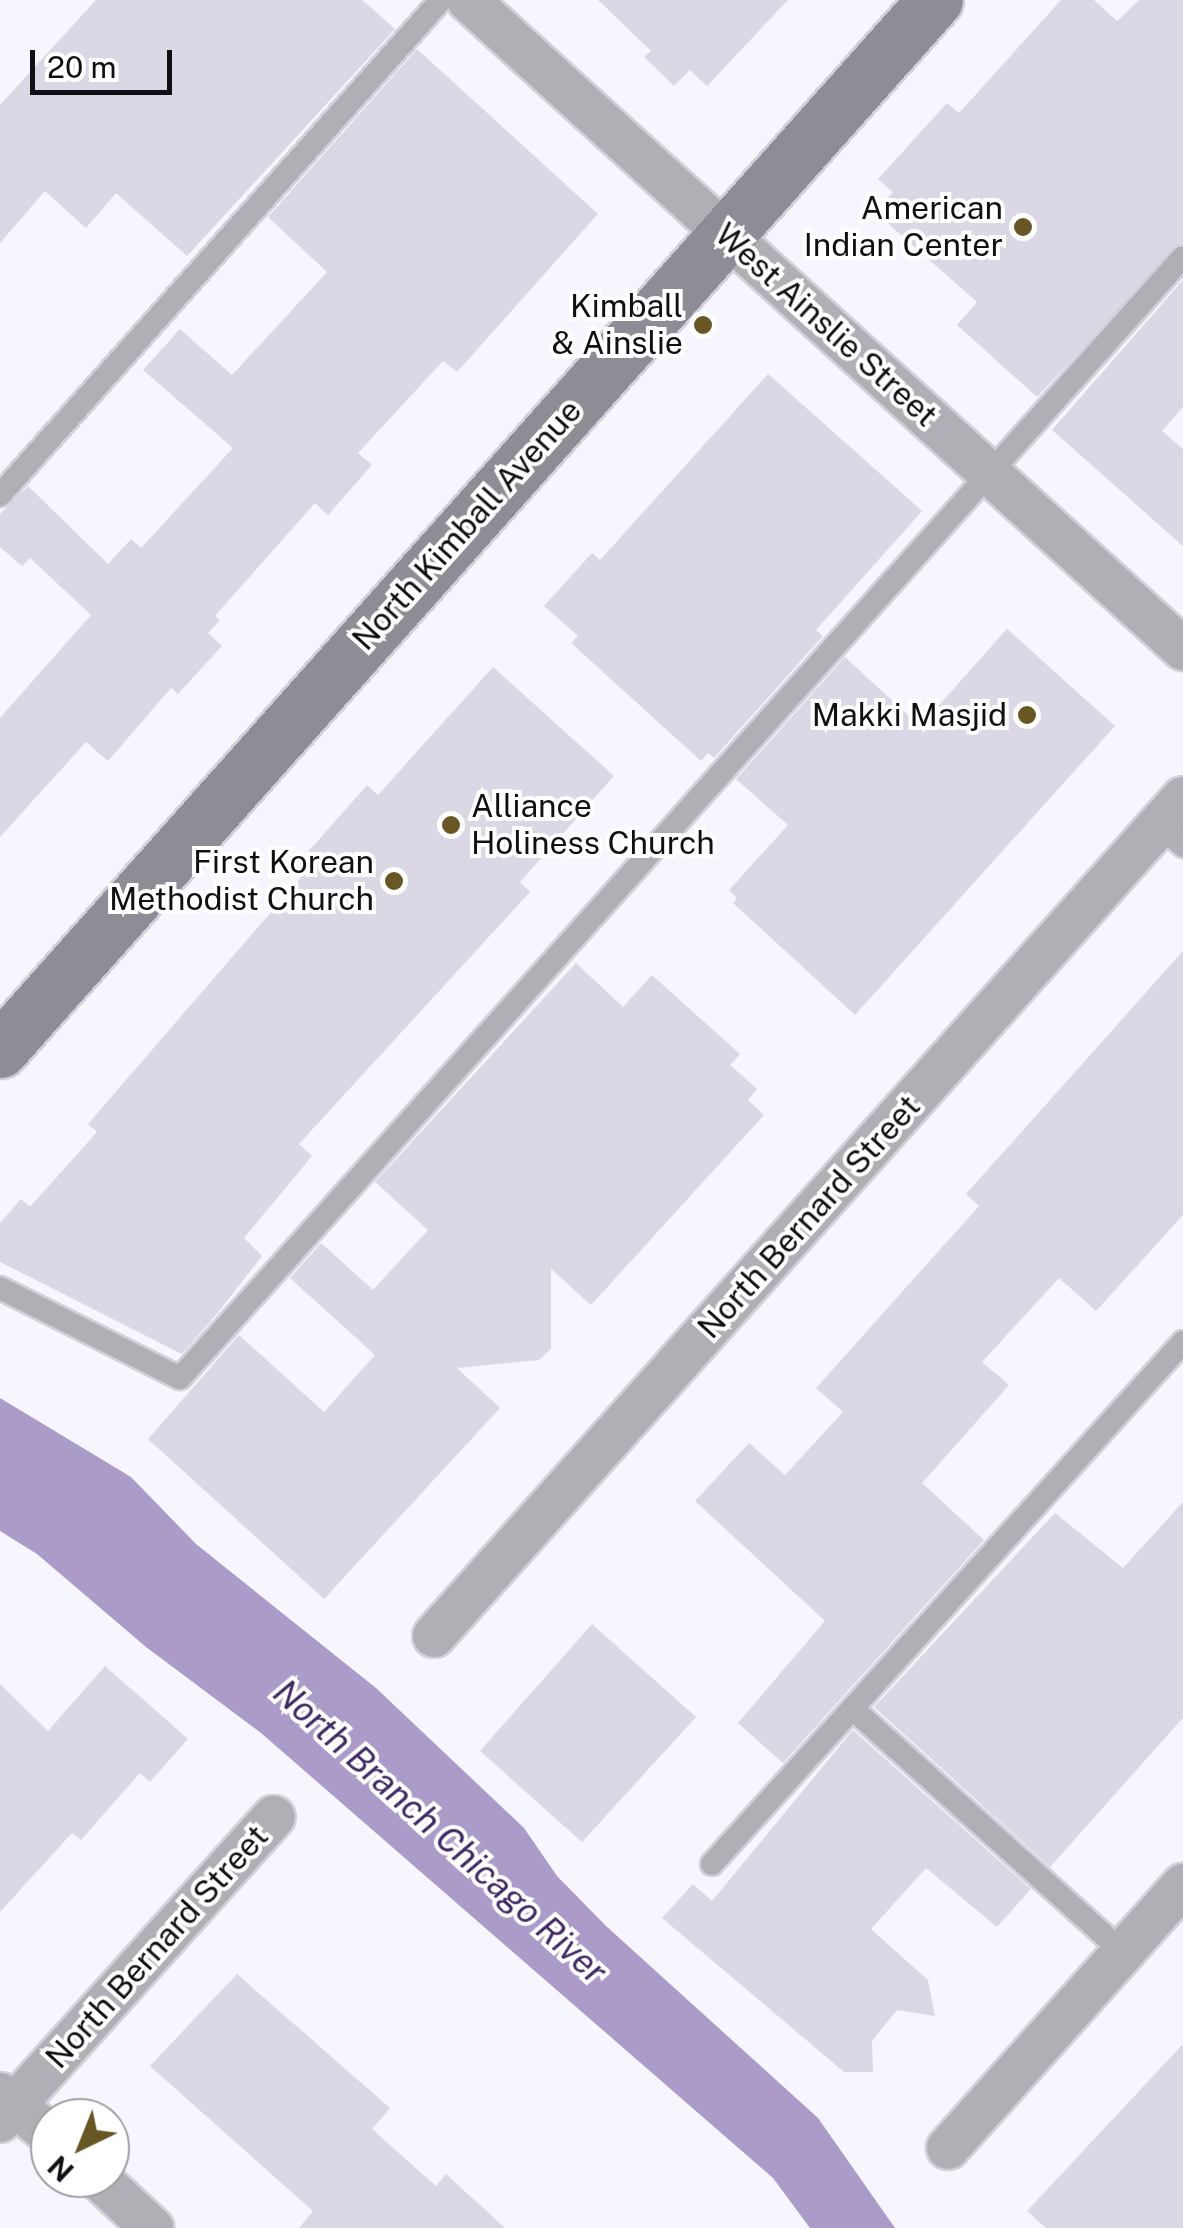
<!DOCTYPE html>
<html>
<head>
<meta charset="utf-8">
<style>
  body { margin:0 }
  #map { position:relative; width:1183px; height:2228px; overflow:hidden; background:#f7f5fd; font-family:"Public Sans",sans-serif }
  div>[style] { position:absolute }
  .water>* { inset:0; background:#aa9bc9 }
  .building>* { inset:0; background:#dbd7e4 }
  .roads { filter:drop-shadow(2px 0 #d2d0d8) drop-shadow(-2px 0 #d2d0d8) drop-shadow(0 2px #d2d0d8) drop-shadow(0 -2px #d2d0d8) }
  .lane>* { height:22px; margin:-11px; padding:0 11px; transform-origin:11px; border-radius:11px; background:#b1afb5 }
  .street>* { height:42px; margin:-21px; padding:0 21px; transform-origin:21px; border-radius:21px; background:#b1afb5 }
  .secondary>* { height:55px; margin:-27.5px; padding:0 27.5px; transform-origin:27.5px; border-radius:27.5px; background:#8f8c95 }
  .dots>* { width:28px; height:28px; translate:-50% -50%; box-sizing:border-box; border:5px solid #fff; border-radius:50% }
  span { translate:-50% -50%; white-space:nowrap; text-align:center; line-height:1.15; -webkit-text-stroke:8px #fff; paint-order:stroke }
  .poi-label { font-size:32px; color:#110f14 }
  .right { translate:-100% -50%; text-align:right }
  .left { translate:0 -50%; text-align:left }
  .street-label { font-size:32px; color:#110f14 }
  .water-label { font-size:35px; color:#412a64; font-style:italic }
  .north { position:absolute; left:30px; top:2098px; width:100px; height:100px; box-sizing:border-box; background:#fff; border:2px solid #a09fa1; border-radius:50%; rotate:223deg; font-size:28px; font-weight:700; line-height:40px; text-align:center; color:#110f14 }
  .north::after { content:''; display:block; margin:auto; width:35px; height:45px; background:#685624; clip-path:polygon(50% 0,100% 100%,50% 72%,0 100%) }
  .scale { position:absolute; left:30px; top:50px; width:142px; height:45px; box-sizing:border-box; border:5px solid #110f14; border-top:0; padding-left:12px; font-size:30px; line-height:35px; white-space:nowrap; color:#110f14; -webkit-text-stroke:8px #fff; paint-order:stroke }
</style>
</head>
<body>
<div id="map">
  <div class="water">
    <i style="clip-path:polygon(0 1398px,131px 1477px,196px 1544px,376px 1688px,524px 1828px,557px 1876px,606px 1926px,818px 2118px,895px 2228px,810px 2228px,773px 2178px,261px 1733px,146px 1647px,37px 1554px,0 1531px)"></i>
  </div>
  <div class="building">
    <i style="clip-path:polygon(96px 0,362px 0,395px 29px,187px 256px,116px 193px,86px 228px,45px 191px,0 243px,0 105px)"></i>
    <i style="clip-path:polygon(598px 0,788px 0,707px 86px,690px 70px,674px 86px,644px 57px,651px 51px)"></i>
    <i style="clip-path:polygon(1061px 0,1094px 0,1117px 21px,1139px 0,1183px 0,1183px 242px,1037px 397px,957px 325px,977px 302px,875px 212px,893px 192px,878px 179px,947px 103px,959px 113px)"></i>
    <i style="clip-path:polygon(417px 49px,598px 214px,457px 372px,443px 361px,358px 453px,372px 465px,328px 515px,315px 503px,215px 616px,220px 620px,208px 633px,222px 646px,178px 694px,171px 688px,108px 761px,86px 742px,0 837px,0 718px,91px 615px,30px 558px,22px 566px,0 547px,0 514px,28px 486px,108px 564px,131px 539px,141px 548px,233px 448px,143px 370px,180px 329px,232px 375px,327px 272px,268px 217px)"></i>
    <i style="clip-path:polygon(1183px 280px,1183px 407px,1162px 431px,1183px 449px,1183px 546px,1052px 430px)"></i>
    <i style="clip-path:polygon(768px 374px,922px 511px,816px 630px,823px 636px,714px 758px,708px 753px,701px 761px,571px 643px,578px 636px,544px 606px,592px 553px,600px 560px)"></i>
    <i style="clip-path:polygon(1007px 629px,1115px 726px,855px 1015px,733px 903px,737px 898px,729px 890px,788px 825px,736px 779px,845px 657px,911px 718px,916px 713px,925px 721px)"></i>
    <i style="clip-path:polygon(493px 667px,614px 776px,520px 882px,530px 892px,299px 1144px,312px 1156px,244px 1238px,262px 1256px,216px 1315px,182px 1354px,0 1262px,0 1223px,21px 1199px,30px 1207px,97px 1132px,88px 1124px,316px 860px,307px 853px,367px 785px,378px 795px)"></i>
    <i style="clip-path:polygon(1183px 951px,1183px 1215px,1096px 1311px,1059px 1278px,982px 1362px,1009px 1385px,922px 1483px,984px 1540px,783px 1763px,738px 1723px,825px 1621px,695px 1501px,749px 1443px,785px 1475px,843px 1412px,816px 1388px,979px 1206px,966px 1194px)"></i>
    <i style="clip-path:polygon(576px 963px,623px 1007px,652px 975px,740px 1054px,730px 1065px,757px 1089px,748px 1100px,764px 1115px,591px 1305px,551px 1269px,551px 1349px,539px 1360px,457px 1368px,500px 1408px,324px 1599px,148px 1439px,239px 1335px,324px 1412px,375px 1355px,290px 1278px,321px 1243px,373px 1290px,428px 1230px,375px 1182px)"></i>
    <i style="clip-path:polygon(1183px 1502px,1183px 1718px,1050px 1867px,874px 1707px,1055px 1513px,1123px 1568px)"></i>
    <i style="clip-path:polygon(592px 1624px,696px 1717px,582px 1842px,480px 1751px)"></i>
    <i style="clip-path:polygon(105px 1666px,188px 1739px,150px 1782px,140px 1773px,81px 1840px,72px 1833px,0 1912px,0 1684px,48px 1731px)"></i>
    <i style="clip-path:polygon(853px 1730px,1031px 1889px,997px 1927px,926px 1868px,871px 1929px,928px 1980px,935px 2016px,897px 2010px,872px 2041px,873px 2072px,844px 2072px,662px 1918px,693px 1884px,712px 1901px)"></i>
    <i style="clip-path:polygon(237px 1974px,390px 2108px,372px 2129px,436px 2186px,446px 2174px,505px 2228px,299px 2228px,313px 2211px,150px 2066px)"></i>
    <i style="clip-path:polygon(1183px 2044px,1183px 2228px,1046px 2228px,1027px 2211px)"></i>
  </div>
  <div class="roads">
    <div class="lane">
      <i style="left:0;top:495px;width:663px;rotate:-48.3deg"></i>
      <i style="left:1159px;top:825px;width:32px;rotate:41deg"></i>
      <i style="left:0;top:1288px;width:201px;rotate:26.6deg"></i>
      <i style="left:180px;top:1378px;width:1504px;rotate:-48.18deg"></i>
      <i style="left:853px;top:1709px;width:363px;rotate:42deg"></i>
      <i style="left:712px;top:1864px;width:703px;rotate:-47.94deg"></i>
    </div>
    <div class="street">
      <i style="left:468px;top:0;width:966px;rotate:42.23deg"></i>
      <i style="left:434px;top:1636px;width:1124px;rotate:-48.21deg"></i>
      <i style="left:0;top:2094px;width:64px;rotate:38.7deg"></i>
      <i style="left:0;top:2121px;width:409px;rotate:-48deg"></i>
      <i style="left:948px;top:2148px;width:353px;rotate:-48.2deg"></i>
      <i style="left:98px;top:2178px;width:74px;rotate:42.8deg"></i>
    </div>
    <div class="secondary">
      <i style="left:0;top:1050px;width:1406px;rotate:-48.32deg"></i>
    </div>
  </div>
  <div class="dots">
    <i style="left:1023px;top:227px;background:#685624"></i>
    <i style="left:703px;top:325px;background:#685624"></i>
    <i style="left:1027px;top:715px;background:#685624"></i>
    <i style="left:451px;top:825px;background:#685624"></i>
    <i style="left:394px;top:881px;background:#685624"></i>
  </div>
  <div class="poi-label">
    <span class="right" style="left:1003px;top:227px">American<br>Indian Center</span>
    <span class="right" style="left:683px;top:325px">Kimball<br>&amp; Ainslie</span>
    <span class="right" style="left:1007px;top:715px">Makki Masjid</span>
    <span class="left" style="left:471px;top:825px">Alliance<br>Holiness Church</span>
    <span class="right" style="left:374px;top:881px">First Korean<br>Methodist Church</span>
  </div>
  <div class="street-label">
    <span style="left:826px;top:325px;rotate:42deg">West Ainslie Street</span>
    <span style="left:467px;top:525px;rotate:-48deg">North Kimball Avenue</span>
    <span style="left:809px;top:1217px;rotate:-48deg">North Bernard Street</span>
    <span style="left:157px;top:1947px;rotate:-48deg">North Bernard Street</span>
  </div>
  <div class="water-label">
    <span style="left:440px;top:1832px;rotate:42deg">North Branch Chicago River</span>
  </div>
  <div class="north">N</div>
  <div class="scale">20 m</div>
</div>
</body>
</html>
